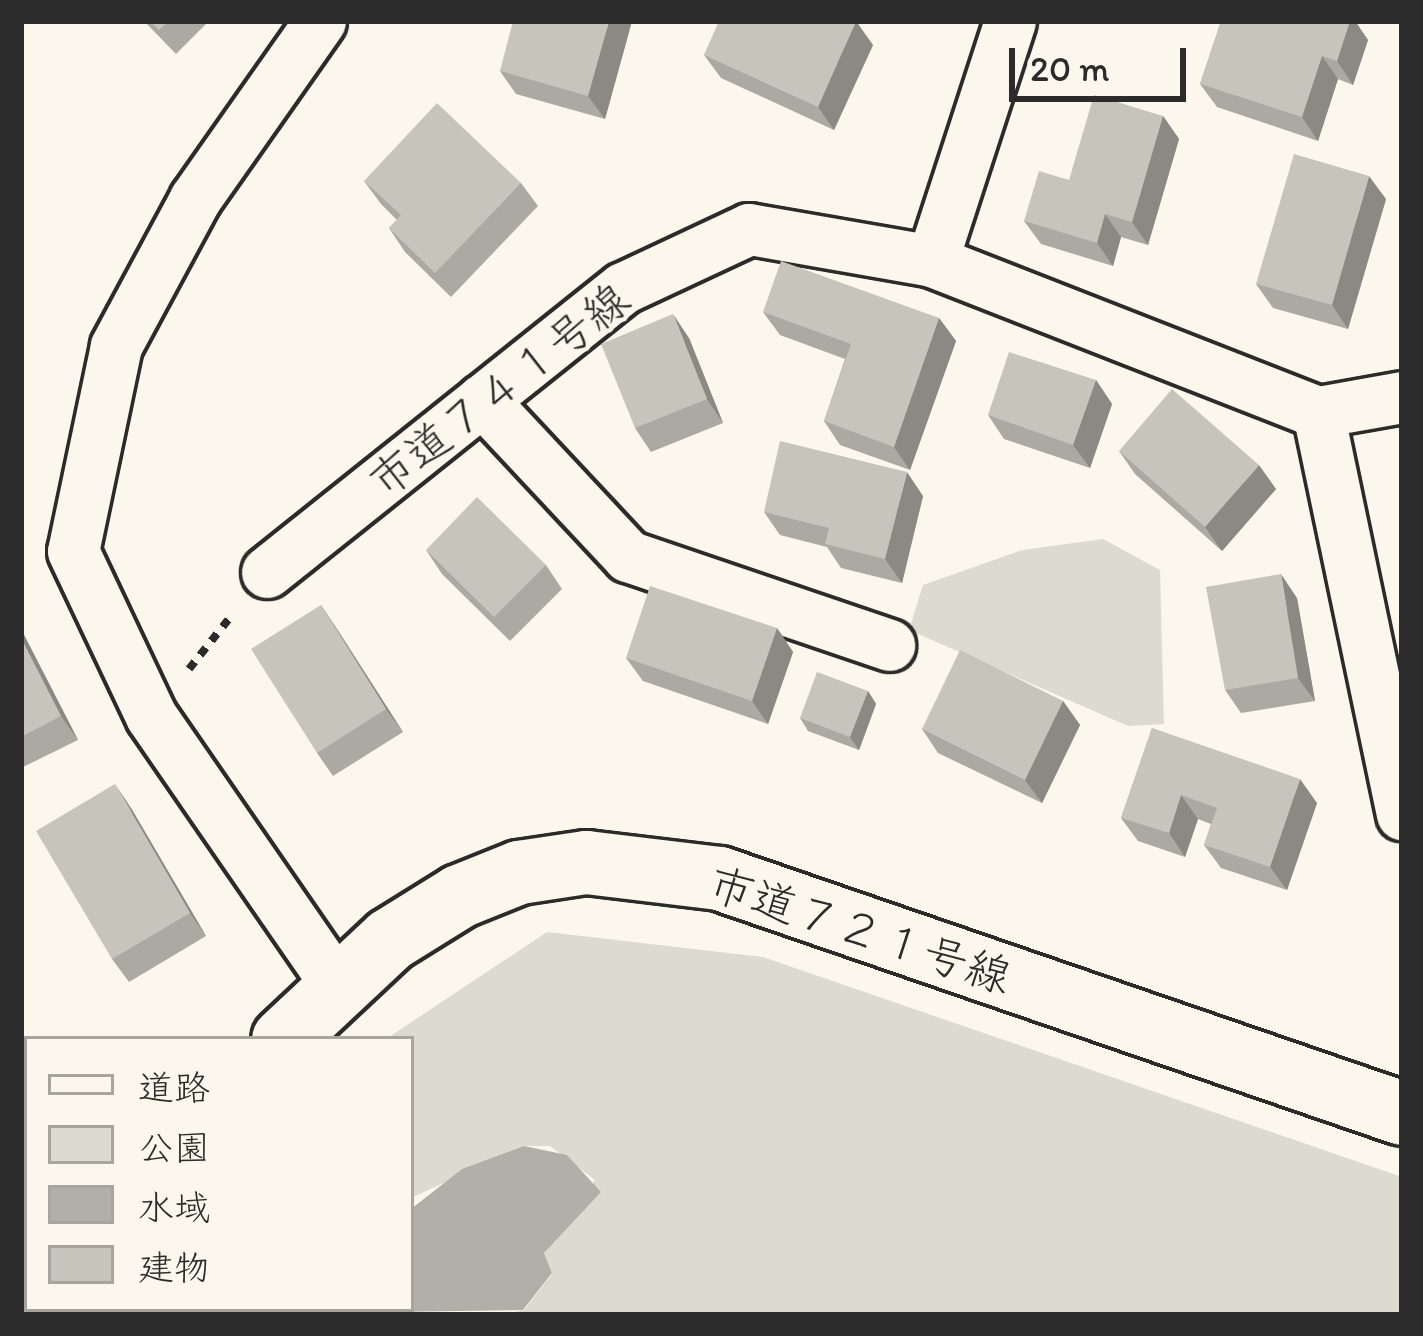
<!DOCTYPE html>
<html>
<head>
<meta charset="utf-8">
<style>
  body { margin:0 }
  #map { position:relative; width:1423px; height:1336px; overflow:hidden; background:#fbf7ec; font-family:Itim,"Klee One",sans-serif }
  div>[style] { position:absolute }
  .green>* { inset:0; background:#dddad0 }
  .water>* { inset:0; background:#b1afa7 }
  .path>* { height:8px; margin-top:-4px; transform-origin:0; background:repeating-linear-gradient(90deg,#2b2b2b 0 9px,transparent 0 18px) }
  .roads { filter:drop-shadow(3px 0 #2b2b2b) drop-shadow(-3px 0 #2b2b2b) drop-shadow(0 3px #2b2b2b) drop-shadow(0 -3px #2b2b2b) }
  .minor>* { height:51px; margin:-25.5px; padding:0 25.5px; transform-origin:25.5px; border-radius:25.5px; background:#fbf7ec }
  .tertiary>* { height:63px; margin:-31.5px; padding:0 31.5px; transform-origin:31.5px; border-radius:31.5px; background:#fbf7ec }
  .wall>* { inset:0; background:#aba9a2 }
  .shaded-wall>* { inset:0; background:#8b8984 }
  .building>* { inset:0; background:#c7c4bc }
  span { translate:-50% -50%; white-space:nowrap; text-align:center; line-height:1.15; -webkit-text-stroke:9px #fbf7ec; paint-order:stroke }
  .street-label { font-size:45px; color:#2b2b2b }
  .frame { position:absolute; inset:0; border:24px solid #2b2b2b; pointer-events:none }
  .legend { position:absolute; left:24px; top:1036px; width:390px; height:276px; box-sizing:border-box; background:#fbf7ec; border:3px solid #a8a59f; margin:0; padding:15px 21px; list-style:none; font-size:36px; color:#2b2b2b }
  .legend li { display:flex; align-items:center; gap:24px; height:60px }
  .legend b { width:60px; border:3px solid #a8a59f }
  .scale { position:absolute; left:1009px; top:48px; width:177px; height:54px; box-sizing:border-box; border:6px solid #2b2b2b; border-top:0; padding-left:15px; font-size:36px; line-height:42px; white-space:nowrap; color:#2b2b2b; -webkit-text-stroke:9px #fbf7ec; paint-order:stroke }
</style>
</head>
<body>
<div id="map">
  <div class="green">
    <i style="clip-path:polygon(1103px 539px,1160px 570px,1164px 724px,1128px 726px,909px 630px,923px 585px,1022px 550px)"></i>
    <i style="clip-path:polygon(547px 932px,763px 957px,1402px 1177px,1402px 1315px,499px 1315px,524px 1310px,552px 1274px,544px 1253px,595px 1180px,550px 1146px,524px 1146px,411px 1198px,411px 1039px,386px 1039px)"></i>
    <i style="clip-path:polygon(49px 1309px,173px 1309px,167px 1315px)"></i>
  </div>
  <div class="water">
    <i style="clip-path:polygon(524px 1146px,567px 1155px,601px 1192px,544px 1253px,552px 1273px,523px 1310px,177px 1315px,411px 1309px,411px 1209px,462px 1169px)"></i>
  </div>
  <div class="path">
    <i style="left:189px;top:669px;width:69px;rotate:-51.5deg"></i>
  </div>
  <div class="roads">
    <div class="minor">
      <i style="left:320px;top:21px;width:218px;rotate:125.1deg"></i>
      <i style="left:195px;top:199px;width:167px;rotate:118.3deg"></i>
      <i style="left:116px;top:346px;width:209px;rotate:101.8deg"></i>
      <i style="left:73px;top:551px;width:183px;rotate:64.7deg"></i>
      <i style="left:151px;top:716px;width:328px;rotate:55.4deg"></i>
      <i style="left:932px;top:261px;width:252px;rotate:-72deg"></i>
      <i style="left:482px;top:400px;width:214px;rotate:46.9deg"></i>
      <i style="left:628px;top:556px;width:276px;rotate:18.8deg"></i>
      <i style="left:1318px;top:412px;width:411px;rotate:78.2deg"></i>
      <i style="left:267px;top:572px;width:455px;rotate:-38.6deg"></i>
      <i style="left:623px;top:288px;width:139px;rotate:-25.1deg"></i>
      <i style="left:749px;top:229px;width:186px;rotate:9.9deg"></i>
      <i style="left:932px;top:261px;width:414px;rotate:21.4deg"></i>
      <i style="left:1318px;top:412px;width:85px;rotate:-10.1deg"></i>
    </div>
    <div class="tertiary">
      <i style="left:283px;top:1039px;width:146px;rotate:-43.1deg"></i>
      <i style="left:390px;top:939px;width:81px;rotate:-31.9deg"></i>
      <i style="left:459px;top:896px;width:65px;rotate:-21.8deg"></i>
      <i style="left:519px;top:872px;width:68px;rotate:-8.5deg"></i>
      <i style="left:586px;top:862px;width:134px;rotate:6.9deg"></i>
      <i style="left:719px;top:878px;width:722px;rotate:18.99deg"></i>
      <i style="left:21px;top:1198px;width:6px;rotate:-18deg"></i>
    </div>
  </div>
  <div class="wall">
    <i style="clip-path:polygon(144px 21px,209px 21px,176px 54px)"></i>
    <i style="clip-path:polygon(632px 21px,605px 119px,516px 94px,500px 71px)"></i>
    <i style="clip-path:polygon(1221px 21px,1355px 21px,1368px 40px,1353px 85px,1338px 79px,1318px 141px,1217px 107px,1200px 84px)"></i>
    <i style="clip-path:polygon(873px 45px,834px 130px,721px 78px,704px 55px)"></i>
    <i style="clip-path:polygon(1163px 116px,1179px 139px,1148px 245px,1121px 237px,1113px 266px,1041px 244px,1024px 221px,1069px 180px)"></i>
    <i style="clip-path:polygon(364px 181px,521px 183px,538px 206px,451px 297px,405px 252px,389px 228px,397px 220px,381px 204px)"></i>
    <i style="clip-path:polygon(1386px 199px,1348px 329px,1273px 308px,1256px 284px)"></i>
    <i style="clip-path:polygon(763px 312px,939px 318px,956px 341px,910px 470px,840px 445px,824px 421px,845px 359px,780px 335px)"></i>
    <i style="clip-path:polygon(689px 338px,723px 423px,651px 452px,635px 428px)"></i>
    <i style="clip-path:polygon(1096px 380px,1112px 404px,1090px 468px,1004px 439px,988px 415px)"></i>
    <i style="clip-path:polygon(1119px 451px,1276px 489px,1222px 551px,1135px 474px)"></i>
    <i style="clip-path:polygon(923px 496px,902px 583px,841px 568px,827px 547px,780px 535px,764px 512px)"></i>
    <i style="clip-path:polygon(426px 550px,546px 565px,562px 589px,510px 641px,442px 574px)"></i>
    <i style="clip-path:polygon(1297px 598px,1315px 701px,1241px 713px,1225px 690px)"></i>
    <i style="clip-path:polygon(321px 605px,403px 732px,333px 776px,317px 753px)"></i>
    <i style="clip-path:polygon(777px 628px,793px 652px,768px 724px,643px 681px,626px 658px)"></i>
    <i style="clip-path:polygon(21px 629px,78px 740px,21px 768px)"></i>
    <i style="clip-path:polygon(868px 691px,876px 704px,859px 750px,808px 731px,800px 718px)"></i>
    <i style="clip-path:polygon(1063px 701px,1080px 725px,1042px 803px,938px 753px,922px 729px)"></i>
    <i style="clip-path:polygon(1152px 728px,1317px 803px,1287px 890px,1221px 868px,1204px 845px,1211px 824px,1198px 819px,1185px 857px,1138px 841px,1121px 818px)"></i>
    <i style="clip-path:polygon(131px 808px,206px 936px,129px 982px,112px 959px)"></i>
  </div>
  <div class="shaded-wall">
    <i style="clip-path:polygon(609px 21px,632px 21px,605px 119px,588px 96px)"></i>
    <i style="clip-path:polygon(856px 21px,873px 45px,834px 130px,818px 107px)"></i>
    <i style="clip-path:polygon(1350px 21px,1355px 21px,1368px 40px,1353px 85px,1337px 61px)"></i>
    <i style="clip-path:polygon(1322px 56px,1338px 79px,1318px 141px,1302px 117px)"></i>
    <i style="clip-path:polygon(1163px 116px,1179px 139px,1148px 245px,1132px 222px)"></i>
    <i style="clip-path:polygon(1369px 176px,1386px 199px,1348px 329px,1332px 305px)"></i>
    <i style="clip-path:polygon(1105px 214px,1121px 237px,1113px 266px,1097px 243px)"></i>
    <i style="clip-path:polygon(673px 314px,689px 338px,723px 423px,707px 399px)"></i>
    <i style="clip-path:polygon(939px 318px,956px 341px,910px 470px,894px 447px)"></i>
    <i style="clip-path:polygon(1096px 380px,1112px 404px,1090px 468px,1073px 445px)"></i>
    <i style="clip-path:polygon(1259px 465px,1276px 489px,1222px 551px,1205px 527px)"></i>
    <i style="clip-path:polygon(907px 472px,923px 496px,902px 583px,885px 559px)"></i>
    <i style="clip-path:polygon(1281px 574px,1297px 598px,1315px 701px,1298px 678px)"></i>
    <i style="clip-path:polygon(321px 605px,337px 629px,403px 732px,386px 709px)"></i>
    <i style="clip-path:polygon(777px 628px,793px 652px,768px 724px,752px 701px)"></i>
    <i style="clip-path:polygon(21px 629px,78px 740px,61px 716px,21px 638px)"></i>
    <i style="clip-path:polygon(868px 691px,876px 704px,859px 750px,850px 737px)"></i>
    <i style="clip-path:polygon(1063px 701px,1080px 725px,1042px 803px,1025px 780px)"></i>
    <i style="clip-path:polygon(1300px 779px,1317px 803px,1287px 890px,1270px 867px)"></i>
    <i style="clip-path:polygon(115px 784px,131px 808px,206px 936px,190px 913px)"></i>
    <i style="clip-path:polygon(1181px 795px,1198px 819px,1185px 857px,1169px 833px)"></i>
  </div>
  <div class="building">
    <i style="clip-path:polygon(150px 21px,169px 21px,159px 30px)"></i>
    <i style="clip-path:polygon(513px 21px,609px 21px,588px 96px,500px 71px)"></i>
    <i style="clip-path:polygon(719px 21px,856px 21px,818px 107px,704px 55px)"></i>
    <i style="clip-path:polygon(1221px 21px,1350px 21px,1337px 61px,1322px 56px,1302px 117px,1200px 84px)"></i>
    <i style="clip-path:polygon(1094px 95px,1163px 116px,1132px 222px,1105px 214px,1097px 243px,1024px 221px,1039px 171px,1069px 180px)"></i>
    <i style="clip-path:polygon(437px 103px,521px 183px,435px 273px,389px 228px,401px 215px,364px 181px)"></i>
    <i style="clip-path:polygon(1294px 154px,1369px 176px,1332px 305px,1256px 284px)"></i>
    <i style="clip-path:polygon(781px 261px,939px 318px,894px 447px,824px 421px,851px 344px,763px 312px)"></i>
    <i style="clip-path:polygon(673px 314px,707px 399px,635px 428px,601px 344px)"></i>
    <i style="clip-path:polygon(1009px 352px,1096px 380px,1073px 445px,988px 415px)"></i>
    <i style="clip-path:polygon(1172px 389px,1259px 465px,1205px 527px,1119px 451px)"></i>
    <i style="clip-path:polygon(780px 441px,907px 472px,885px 559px,825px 544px,829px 528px,764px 512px)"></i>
    <i style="clip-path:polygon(477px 497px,546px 565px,494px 617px,426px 550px)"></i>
    <i style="clip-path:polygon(1281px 574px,1298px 678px,1225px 690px,1206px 587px)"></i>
    <i style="clip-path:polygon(650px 586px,777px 628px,752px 701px,626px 658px)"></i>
    <i style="clip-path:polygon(321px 605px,386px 709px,317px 753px,251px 649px)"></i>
    <i style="clip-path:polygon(21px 638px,61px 716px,21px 737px)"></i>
    <i style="clip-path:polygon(960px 650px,1063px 701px,1025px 780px,922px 729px)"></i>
    <i style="clip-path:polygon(817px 672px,868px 691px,850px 737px,800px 718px)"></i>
    <i style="clip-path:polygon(1152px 728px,1300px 779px,1270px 867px,1204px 845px,1217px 808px,1181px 795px,1169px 833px,1121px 818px)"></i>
    <i style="clip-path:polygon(115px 784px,190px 913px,112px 959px,36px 831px)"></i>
  </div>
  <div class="street-label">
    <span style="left:499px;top:390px;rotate:-38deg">市道７４１号線</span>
    <span style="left:860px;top:930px;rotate:18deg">市道７２１号線</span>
  </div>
  <div class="frame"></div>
  <ul class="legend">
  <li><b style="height:15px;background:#fbf7ec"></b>道路</li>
  <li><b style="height:33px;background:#dddad0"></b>公園</li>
  <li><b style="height:33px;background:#b1afa7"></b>水域</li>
  <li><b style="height:33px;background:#c7c4bc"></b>建物</li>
  </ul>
  <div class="scale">20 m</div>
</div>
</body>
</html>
